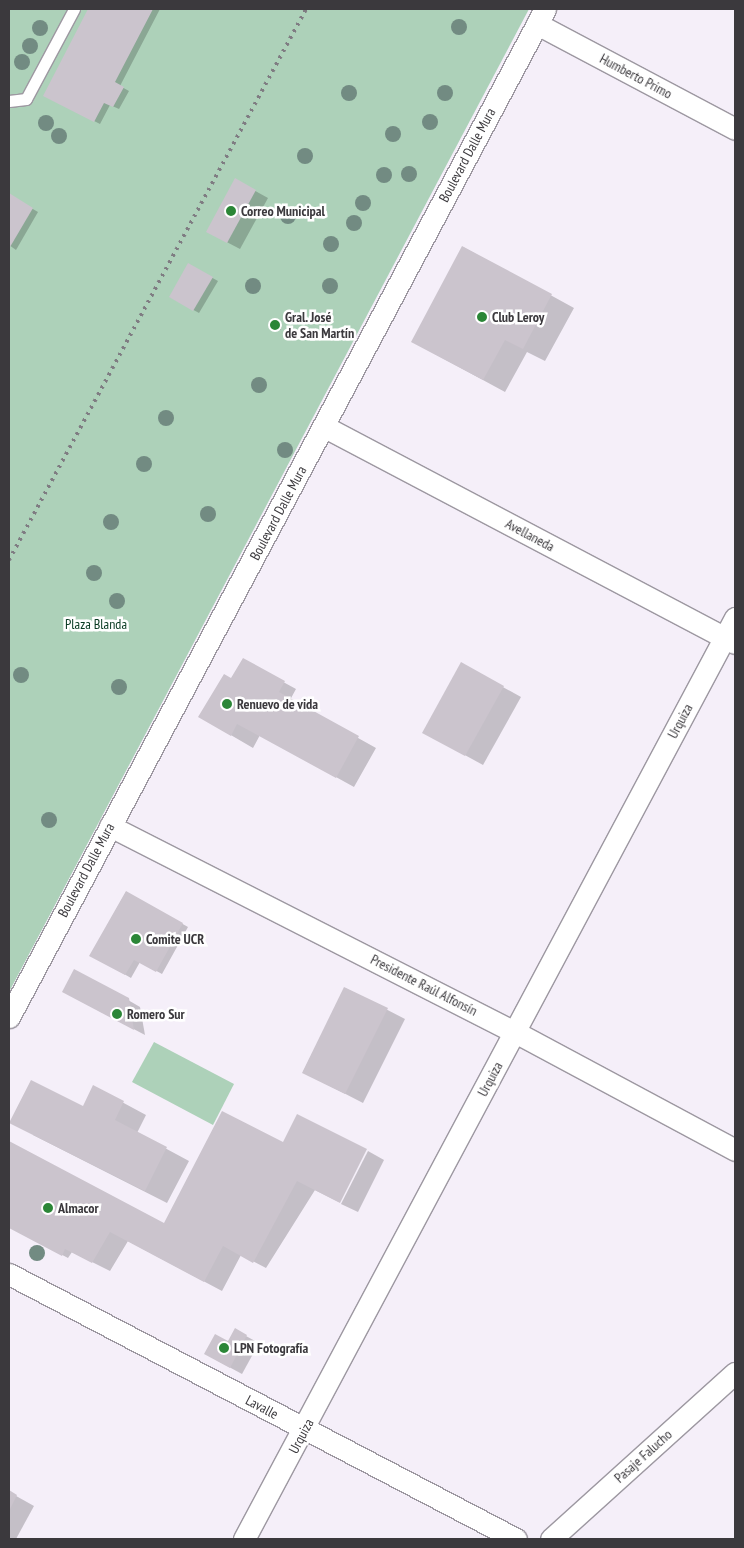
<!DOCTYPE html>
<html>
<head>
<meta charset="utf-8">
<style>
  body { margin:0 }
  #map { position:relative; width:744px; height:1548px; overflow:hidden; background:#f5eff9; font-family:"PT Sans Narrow",sans-serif }
  div>[style] { position:absolute }
  .green>* { inset:0; background:#add1b9 }
  .shadow>* { inset:0; background:#0003 }
  .building>* { inset:0; background:#cbc4cd }
  .path>* { height:3px; margin-top:-1.5px; transform-origin:0; background:repeating-linear-gradient(90deg,#99959c 0 2.5px,transparent 0 6.5px) }
  .roads { filter:drop-shadow(1px 0 #9d98a1) drop-shadow(-1px 0 #9d98a1) drop-shadow(0 1px #9d98a1) drop-shadow(0 -1px #9d98a1) }
  .lane>* { height:11px; margin:-5.5px; padding:0 5.5px; transform-origin:5.5px; border-radius:5.5px; background:#fff }
  .street>* { height:21px; margin:-10.5px; padding:0 10.5px; transform-origin:10.5px; border-radius:10.5px; background:#fff }
  .rail>* { height:4px; margin-top:-2px; transform-origin:0; background:repeating-linear-gradient(90deg,#7f7c82 0 2.5px,transparent 0 7.5px) }
  .trees>* { width:16px; height:16px; margin:-8px; border-radius:50%; background:#728b82 }
  .dots>* { width:14px; height:14px; translate:-50% -50%; box-sizing:border-box; border:2px solid #fff; border-radius:50% }
  span { translate:-50% -50%; white-space:nowrap; text-align:center; line-height:1.15; -webkit-text-stroke:5px #fff; paint-order:stroke }
  .street-label { font-size:14px; color:#3b393d }
  .poi-label { font-size:14px; color:#3b393d; font-weight:700 }
  .left { translate:0 -50%; text-align:left }
  .park-label { font-size:14px; color:#073920 }
  .frame { position:absolute; inset:0; border:10px solid #3b393d; pointer-events:none }
</style>
</head>
<body>
<div id="map">
  <div class="green">
    <i style="clip-path:polygon(9px 9px,529px 9px,9px 992px)"></i>
    <i style="clip-path:polygon(154px 1042px,234px 1084px,213px 1125px,132px 1082px)"></i>
  </div>
  <div class="shadow">
    <i style="clip-path:polygon(90px 9px,160px 9px,120px 86px,129px 91px,119px 109px,110px 105px,100px 124px,45px 96px)"></i>
    <i style="clip-path:polygon(235px 180px,268px 198px,240px 249px,219px 238px)"></i>
    <i style="clip-path:polygon(9px 195px,38px 212px,16px 250px,9px 245px)"></i>
    <i style="clip-path:polygon(463px 247px,574px 308px,545px 361px,527px 352px,505px 392px,435px 354px)"></i>
    <i style="clip-path:polygon(189px 265px,218px 281px,199px 313px,170px 297px)"></i>
    <i style="clip-path:polygon(243px 660px,296px 689px,290px 700px,376px 748px,354px 787px,260px 735px,253px 748px,200px 717px,253px 692px)"></i>
    <i style="clip-path:polygon(461px 664px,521px 697px,483px 765px,441px 742px)"></i>
    <i style="clip-path:polygon(126px 892px,188px 927px,162px 974px,140px 962px,131px 978px,91px 955px)"></i>
    <i style="clip-path:polygon(345px 988px,405px 1019px,363px 1103px,303px 1072px)"></i>
    <i style="clip-path:polygon(75px 998px,128px 1000px,140px 1007px,145px 1035px)"></i>
    <i style="clip-path:polygon(94px 1087px,146px 1115px,137px 1133px,189px 1161px,167px 1203px,33px 1135px,83px 1108px)"></i>
    <i style="clip-path:polygon(223px 1113px,339px 1202px,315px 1190px,266px 1268px,241px 1255px,222px 1291px,128px 1241px,110px 1271px,72px 1252px,68px 1258px,9px 1227px,9px 1143px,165px 1225px)"></i>
    <i style="clip-path:polygon(368px 1151px,384px 1160px,358px 1212px,341px 1204px)"></i>
    <i style="clip-path:polygon(235px 1330px,259px 1343px,242px 1374px,218px 1361px)"></i>
    <i style="clip-path:polygon(9px 1492px,34px 1506px,16px 1539px,9px 1538px)"></i>
  </div>
  <div class="building">
    <i style="clip-path:polygon(88px 9px,153px 9px,115px 82px,124px 87px,113px 107px,104px 103px,94px 122px,43px 96px)"></i>
    <i style="clip-path:polygon(235px 178px,256px 190px,227px 243px,206px 232px)"></i>
    <i style="clip-path:polygon(9px 193px,33px 208px,10px 247px,9px 247px)"></i>
    <i style="clip-path:polygon(462px 246px,552px 294px,523px 349px,505px 340px,483px 380px,411px 342px)"></i>
    <i style="clip-path:polygon(188px 263px,213px 277px,193px 311px,169px 297px)"></i>
    <i style="clip-path:polygon(243px 658px,285px 681px,279px 692px,359px 736px,336px 778px,237px 724px,231px 736px,198px 717px,224px 674px,231px 678px)"></i>
    <i style="clip-path:polygon(461px 662px,504px 686px,465px 756px,422px 733px)"></i>
    <i style="clip-path:polygon(126px 891px,183px 923px,156px 972px,134px 960px,125px 975px,89px 956px)"></i>
    <i style="clip-path:polygon(74px 969px,129px 998px,134px 1030px,62px 992px)"></i>
    <i style="clip-path:polygon(344px 987px,388px 1008px,345px 1094px,302px 1073px)"></i>
    <i style="clip-path:polygon(31px 1080px,83px 1106px,93px 1085px,124px 1101px,115px 1120px,167px 1147px,145px 1191px,9px 1123px)"></i>
    <i style="clip-path:polygon(222px 1111px,283px 1142px,297px 1114px,367px 1149px,340px 1203px,297px 1181px,253px 1263px,223px 1246px,204px 1282px,110px 1232px,92px 1263px,65px 1249px,62px 1256px,9px 1228px,9px 1141px,164px 1223px)"></i>
    <i style="clip-path:polygon(235px 1328px,247px 1335px,230px 1368px,204px 1354px,215px 1334px,228px 1341px)"></i>
    <i style="clip-path:polygon(9px 1490px,17px 1495px,9px 1511px)"></i>
  </div>
  <div class="path">
    <i style="left:279px;top:327px;width:7px;rotate:27deg"></i>
  </div>
  <div class="roads">
    <div class="lane">
      <i style="left:9px;top:101px;width:17px;rotate:-7deg"></i>
      <i style="left:26px;top:99px;width:102px;rotate:-61.9deg"></i>
    </div>
    <div class="street">
      <i style="left:537px;top:24px;width:224px;rotate:27.9deg"></i>
      <i style="left:325px;top:427px;width:463px;rotate:27.8deg"></i>
      <i style="left:110px;top:826px;width:454px;rotate:27deg"></i>
      <i style="left:515px;top:1032px;width:250px;rotate:28.2deg"></i>
      <i style="left:9px;top:1017px;width:1142px;rotate:-62deg"></i>
      <i style="left:9px;top:1274px;width:572px;rotate:27.6deg"></i>
      <i style="left:244px;top:1539px;width:1044px;rotate:-61.94deg"></i>
      <i style="left:551px;top:1539px;width:248px;rotate:-42.1deg"></i>
    </div>
  </div>
  <div class="rail">
    <i style="left:9px;top:560px;width:626px;rotate:-61.67deg"></i>
  </div>
  <div class="trees">
    <i style="left:459px;top:27px"></i>
    <i style="left:40px;top:28px"></i>
    <i style="left:30px;top:46px"></i>
    <i style="left:22px;top:62px"></i>
    <i style="left:349px;top:93px"></i>
    <i style="left:445px;top:93px"></i>
    <i style="left:430px;top:122px"></i>
    <i style="left:46px;top:123px"></i>
    <i style="left:393px;top:134px"></i>
    <i style="left:59px;top:136px"></i>
    <i style="left:305px;top:156px"></i>
    <i style="left:409px;top:174px"></i>
    <i style="left:384px;top:175px"></i>
    <i style="left:363px;top:203px"></i>
    <i style="left:288px;top:216px"></i>
    <i style="left:354px;top:223px"></i>
    <i style="left:331px;top:244px"></i>
    <i style="left:253px;top:286px"></i>
    <i style="left:330px;top:286px"></i>
    <i style="left:259px;top:385px"></i>
    <i style="left:166px;top:418px"></i>
    <i style="left:285px;top:450px"></i>
    <i style="left:144px;top:464px"></i>
    <i style="left:208px;top:514px"></i>
    <i style="left:111px;top:522px"></i>
    <i style="left:94px;top:573px"></i>
    <i style="left:117px;top:601px"></i>
    <i style="left:21px;top:675px"></i>
    <i style="left:119px;top:687px"></i>
    <i style="left:49px;top:820px"></i>
    <i style="left:37px;top:1253px"></i>
  </div>
  <div class="dots">
    <i style="left:231px;top:211px;background:#2b8637"></i>
    <i style="left:482px;top:317px;background:#2b8637"></i>
    <i style="left:275px;top:325px;background:#2b8637"></i>
    <i style="left:227px;top:704px;background:#2b8637"></i>
    <i style="left:136px;top:939px;background:#2b8637"></i>
    <i style="left:117px;top:1014px;background:#2b8637"></i>
    <i style="left:48px;top:1208px;background:#2b8637"></i>
    <i style="left:224px;top:1348px;background:#2b8637"></i>
  </div>
  <div class="street-label">
    <span style="left:636px;top:76px;rotate:28deg">Humberto Primo</span>
    <span style="left:467px;top:155px;rotate:-62deg">Boulevard Dalle Mura</span>
    <span style="left:278px;top:513px;rotate:-62deg">Boulevard Dalle Mura</span>
    <span style="left:530px;top:535px;rotate:28deg">Avellaneda</span>
    <span style="left:680px;top:721px;rotate:-62deg">Urquiza</span>
    <span style="left:86px;top:870px;rotate:-62deg">Boulevard Dalle Mura</span>
    <span style="left:424px;top:985px;rotate:27deg">Presidente Raúl Alfonsín</span>
    <span style="left:490px;top:1079px;rotate:-62deg">Urquiza</span>
    <span style="left:262px;top:1407px;rotate:28deg">Lavalle</span>
    <span style="left:301px;top:1436px;rotate:-62deg">Urquiza</span>
    <span style="left:643px;top:1456px;rotate:-42deg">Pasaje Falucho</span>
  </div>
  <div class="poi-label">
    <span class="left" style="left:241px;top:211px">Correo Municipal</span>
    <span class="left" style="left:285px;top:325px">Gral. José<br>de San Martín</span>
    <span class="left" style="left:492px;top:317px">Club Leroy</span>
    <span class="left" style="left:237px;top:704px">Renuevo de vida</span>
    <span class="left" style="left:146px;top:939px">Comite UCR</span>
    <span class="left" style="left:127px;top:1014px">Romero Sur</span>
    <span class="left" style="left:58px;top:1208px">Almacor</span>
    <span class="left" style="left:234px;top:1348px">LPN Fotografía</span>
  </div>
  <div class="park-label">
    <span style="left:96px;top:624px">Plaza Blanda</span>
  </div>
  <div class="frame"></div>
</div>
</body>
</html>
